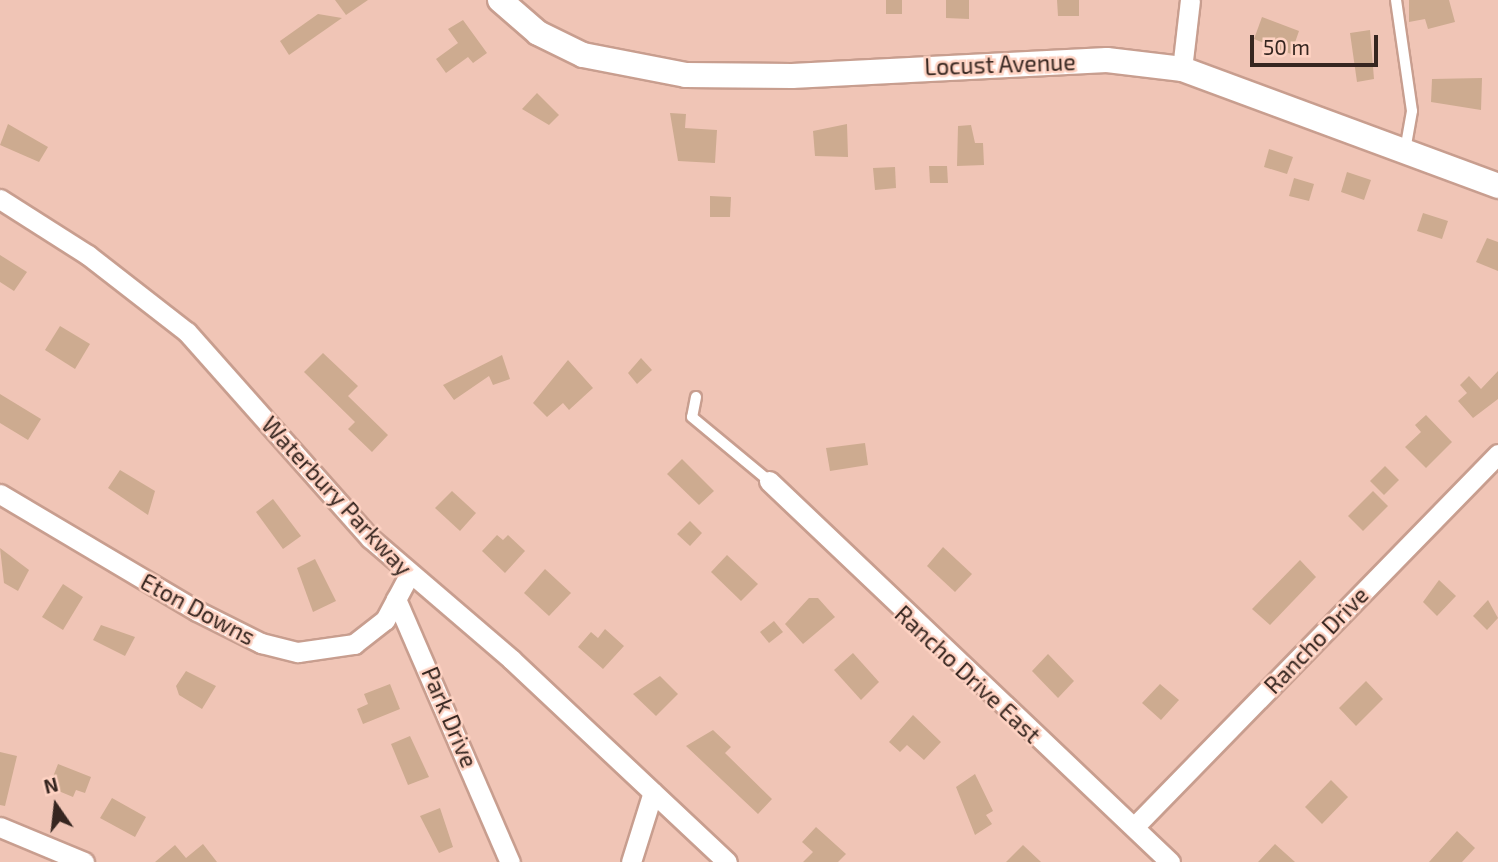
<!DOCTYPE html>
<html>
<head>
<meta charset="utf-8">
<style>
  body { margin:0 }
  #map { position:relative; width:1498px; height:862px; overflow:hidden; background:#f0c5b6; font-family:"Exo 2",sans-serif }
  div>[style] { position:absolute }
  .building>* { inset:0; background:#cdab90 }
  .roads { filter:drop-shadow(2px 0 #c89e8f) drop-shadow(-2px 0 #c89e8f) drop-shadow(0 2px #c89e8f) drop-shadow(0 -2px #c89e8f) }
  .service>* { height:10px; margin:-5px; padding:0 5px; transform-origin:5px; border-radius:5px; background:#fff }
  .minor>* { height:19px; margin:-9.5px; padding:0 9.5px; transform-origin:9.5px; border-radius:9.5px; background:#fff }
  .tertiary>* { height:24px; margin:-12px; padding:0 12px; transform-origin:12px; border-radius:12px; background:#fff }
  span { translate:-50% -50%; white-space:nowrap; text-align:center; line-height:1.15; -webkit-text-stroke:5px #fed2c2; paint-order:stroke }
  .street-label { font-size:23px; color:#362620 }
  .north { position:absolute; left:21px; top:771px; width:70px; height:70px; -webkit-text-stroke:5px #fed2c2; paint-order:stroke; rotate:346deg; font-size:19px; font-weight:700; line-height:28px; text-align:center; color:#362620 }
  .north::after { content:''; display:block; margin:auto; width:24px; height:32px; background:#362620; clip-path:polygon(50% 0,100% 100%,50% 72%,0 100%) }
  .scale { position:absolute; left:1250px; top:35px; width:128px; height:32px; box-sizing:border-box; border:4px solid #362620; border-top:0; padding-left:9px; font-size:21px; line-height:24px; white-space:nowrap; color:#362620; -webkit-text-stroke:5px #fed2c2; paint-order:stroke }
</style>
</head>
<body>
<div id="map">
  <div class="building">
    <i style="clip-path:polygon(335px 0,368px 0,346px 15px)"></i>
    <i style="clip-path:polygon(886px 0,902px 0,902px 14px,886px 14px)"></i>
    <i style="clip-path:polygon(946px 0,969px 0,969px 19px,946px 18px)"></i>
    <i style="clip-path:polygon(1057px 0,1079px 0,1079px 16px,1058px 16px)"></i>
    <i style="clip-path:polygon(1409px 0,1449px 0,1455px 22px,1428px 29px,1425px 19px,1409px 22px)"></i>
    <i style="clip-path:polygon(318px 14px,342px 18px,289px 55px,280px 41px)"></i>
    <i style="clip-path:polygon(1262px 17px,1299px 31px,1291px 54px,1254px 39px)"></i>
    <i style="clip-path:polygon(463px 20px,487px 53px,473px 63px,468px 57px,446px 73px,436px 59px,458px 43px,448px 29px)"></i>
    <i style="clip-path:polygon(1370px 30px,1374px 79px,1357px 82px,1350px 33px)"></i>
    <i style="clip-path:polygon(1482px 78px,1481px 110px,1431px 102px,1432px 79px)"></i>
    <i style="clip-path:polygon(537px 93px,559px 115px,549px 125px,522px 109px)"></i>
    <i style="clip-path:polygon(670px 113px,686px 114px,685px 128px,717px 130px,715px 163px,678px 161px)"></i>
    <i style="clip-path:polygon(8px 124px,48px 147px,39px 162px,0 145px)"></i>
    <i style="clip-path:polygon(847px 124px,848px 157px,815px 156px,813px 131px)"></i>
    <i style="clip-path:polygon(971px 125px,975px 143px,983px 143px,984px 165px,957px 166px,958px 126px)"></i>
    <i style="clip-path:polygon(1269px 149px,1293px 157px,1287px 174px,1264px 167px)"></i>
    <i style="clip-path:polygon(929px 166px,947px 166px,948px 183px,930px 183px)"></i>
    <i style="clip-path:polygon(895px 167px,896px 188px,875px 190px,873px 168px)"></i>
    <i style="clip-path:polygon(1347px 172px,1371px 180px,1364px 200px,1341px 192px)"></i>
    <i style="clip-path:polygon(1294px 178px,1314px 184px,1309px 201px,1289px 196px)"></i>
    <i style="clip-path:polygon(710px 196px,731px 197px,730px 217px,710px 217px)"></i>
    <i style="clip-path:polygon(1423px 213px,1448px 221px,1442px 239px,1417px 231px)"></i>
    <i style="clip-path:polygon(1487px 238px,1498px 242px,1498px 271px,1476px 262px)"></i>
    <i style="clip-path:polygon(0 255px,27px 272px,14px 291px,0 282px)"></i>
    <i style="clip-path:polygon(60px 326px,90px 344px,75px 369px,45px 350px)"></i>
    <i style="clip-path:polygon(323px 353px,358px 386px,348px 396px,388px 435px,372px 452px,348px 429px,355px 422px,304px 372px)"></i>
    <i style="clip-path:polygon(502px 355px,510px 379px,493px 385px,489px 376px,454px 400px,443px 385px)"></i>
    <i style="clip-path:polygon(641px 358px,652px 370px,637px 384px,628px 373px)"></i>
    <i style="clip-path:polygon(568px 360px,593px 388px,569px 410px,563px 403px,547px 417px,533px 403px)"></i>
    <i style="clip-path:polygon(1498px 371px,1498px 399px,1473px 418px,1458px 401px,1467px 393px,1460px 385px,1469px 376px,1481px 389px)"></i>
    <i style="clip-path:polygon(0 394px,41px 419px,28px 440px,0 423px)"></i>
    <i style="clip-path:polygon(1426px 415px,1452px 442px,1426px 468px,1405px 447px,1421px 432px,1415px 425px)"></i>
    <i style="clip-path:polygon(865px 443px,868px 465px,830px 471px,826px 448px)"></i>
    <i style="clip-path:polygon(682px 459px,714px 491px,699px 505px,667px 474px)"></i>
    <i style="clip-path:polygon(1385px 466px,1399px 480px,1384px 495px,1370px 481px)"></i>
    <i style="clip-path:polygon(120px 470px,155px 491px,148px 515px,108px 488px)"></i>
    <i style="clip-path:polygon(452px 491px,476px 513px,460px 531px,435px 508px)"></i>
    <i style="clip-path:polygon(1373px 491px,1388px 506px,1363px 531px,1348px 516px)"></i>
    <i style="clip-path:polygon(273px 499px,301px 536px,283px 549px,256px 512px)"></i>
    <i style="clip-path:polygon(690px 521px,702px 533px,690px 546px,677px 534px)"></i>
    <i style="clip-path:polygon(497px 535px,503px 540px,508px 535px,525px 551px,505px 573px,482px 551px)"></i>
    <i style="clip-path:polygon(943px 547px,972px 574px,955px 592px,927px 566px)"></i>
    <i style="clip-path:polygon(0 548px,29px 570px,18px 591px,4px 583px)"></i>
    <i style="clip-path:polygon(727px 555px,758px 584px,741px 601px,711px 572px)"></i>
    <i style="clip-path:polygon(315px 559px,336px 601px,313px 612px,297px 568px)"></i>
    <i style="clip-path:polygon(1300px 560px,1316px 577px,1270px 625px,1252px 609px)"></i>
    <i style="clip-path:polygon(545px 569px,571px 593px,549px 616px,524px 593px)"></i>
    <i style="clip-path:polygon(1439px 580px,1456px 596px,1437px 616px,1423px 602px)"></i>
    <i style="clip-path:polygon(63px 584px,83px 597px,63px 630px,42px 617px)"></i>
    <i style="clip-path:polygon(809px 598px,818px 598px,835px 617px,803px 644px,785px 624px)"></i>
    <i style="clip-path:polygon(1488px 600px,1498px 618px,1487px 630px,1473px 616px)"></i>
    <i style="clip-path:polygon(774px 621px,783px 632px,769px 643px,760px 632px)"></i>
    <i style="clip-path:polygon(101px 625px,135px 637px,125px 656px,93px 640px)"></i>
    <i style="clip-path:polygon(605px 629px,624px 646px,603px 669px,578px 647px,591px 632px,598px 638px)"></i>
    <i style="clip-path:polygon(853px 653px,879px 682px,861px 700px,834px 670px)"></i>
    <i style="clip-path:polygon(1048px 654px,1074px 681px,1058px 698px,1032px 671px)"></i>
    <i style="clip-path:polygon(186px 671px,216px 686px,202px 709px,179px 695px,176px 686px)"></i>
    <i style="clip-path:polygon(660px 676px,678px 694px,656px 716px,633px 694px)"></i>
    <i style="clip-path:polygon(1366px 681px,1383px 699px,1356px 726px,1339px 708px)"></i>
    <i style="clip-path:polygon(390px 684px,400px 709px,363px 724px,357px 709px,368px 704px,364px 694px)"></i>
    <i style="clip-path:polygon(1160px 684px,1179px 700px,1161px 720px,1142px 703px)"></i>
    <i style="clip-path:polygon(913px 715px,941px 742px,924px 760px,907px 745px,900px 752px,889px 742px)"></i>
    <i style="clip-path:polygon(713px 730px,731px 747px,725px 753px,772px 799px,758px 814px,686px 746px)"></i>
    <i style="clip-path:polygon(410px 736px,429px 777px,408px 785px,391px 744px)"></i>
    <i style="clip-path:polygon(0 752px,17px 756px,5px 806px,0 805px)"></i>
    <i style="clip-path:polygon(58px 764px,91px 777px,85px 793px,76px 790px,73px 797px,49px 787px)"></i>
    <i style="clip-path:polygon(975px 774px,993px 811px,986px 815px,992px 824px,975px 835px,956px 787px)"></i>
    <i style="clip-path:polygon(1331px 780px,1348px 797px,1322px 824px,1305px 807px)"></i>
    <i style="clip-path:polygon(112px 798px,146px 817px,135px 837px,100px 818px)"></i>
    <i style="clip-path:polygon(440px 808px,453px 847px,439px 853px,420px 816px)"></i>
    <i style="clip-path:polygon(816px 827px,846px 854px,838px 862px,803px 862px,813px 852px,802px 842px)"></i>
    <i style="clip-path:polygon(1457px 831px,1475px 848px,1462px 862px,1429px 862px)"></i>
    <i style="clip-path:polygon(203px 844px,217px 862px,155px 862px,175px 845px,186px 858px)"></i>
    <i style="clip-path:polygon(1275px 844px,1295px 862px,1258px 862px)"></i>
    <i style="clip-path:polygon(1023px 845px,1041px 862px,1006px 862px)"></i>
  </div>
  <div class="roads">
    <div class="service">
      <i style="left:1396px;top:0;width:112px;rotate:81.8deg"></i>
      <i style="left:1412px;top:111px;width:39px;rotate:100deg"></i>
      <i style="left:696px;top:397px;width:20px;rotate:101deg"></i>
      <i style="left:692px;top:417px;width:100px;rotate:39.7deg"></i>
    </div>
    <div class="minor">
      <i style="left:1182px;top:69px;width:69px;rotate:-83.4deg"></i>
      <i style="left:0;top:199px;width:104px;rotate:32.5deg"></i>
      <i style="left:88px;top:255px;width:125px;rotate:37.9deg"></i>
      <i style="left:187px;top:332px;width:276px;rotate:48.4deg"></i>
      <i style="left:370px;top:538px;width:186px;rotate:40.6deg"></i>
      <i style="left:511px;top:659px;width:296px;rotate:43.2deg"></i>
      <i style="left:769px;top:481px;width:553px;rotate:43.53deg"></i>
      <i style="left:0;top:494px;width:229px;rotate:30.7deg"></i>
      <i style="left:197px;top:611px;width:72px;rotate:26.6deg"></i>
      <i style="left:261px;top:643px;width:38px;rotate:14deg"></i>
      <i style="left:298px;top:652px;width:57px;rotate:-8.1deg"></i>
      <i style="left:354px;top:644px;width:39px;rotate:-38deg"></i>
      <i style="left:385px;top:620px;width:51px;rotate:-61.9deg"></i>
      <i style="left:396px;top:599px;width:287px;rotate:66.6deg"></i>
      <i style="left:0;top:827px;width:91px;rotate:22.6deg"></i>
      <i style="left:1134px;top:827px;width:521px;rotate:-45.7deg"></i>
      <i style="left:631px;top:862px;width:73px;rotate:-72.6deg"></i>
    </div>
    <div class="tertiary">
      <i style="left:500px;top:0;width:50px;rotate:41deg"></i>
      <i style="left:538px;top:33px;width:50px;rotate:26.1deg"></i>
      <i style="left:583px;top:55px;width:105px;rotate:11deg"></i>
      <i style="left:686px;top:75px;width:106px;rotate:0.5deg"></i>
      <i style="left:792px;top:76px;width:315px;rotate:-2.9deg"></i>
      <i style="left:1107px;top:60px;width:76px;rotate:6.8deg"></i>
      <i style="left:1182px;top:69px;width:337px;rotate:20.3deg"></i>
    </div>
  </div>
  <div class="street-label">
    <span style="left:1000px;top:64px;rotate:-2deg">Locust Avenue</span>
    <span style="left:337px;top:496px;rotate:47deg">Waterbury Parkway</span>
    <span style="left:198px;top:609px;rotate:28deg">Eton Downs</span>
    <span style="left:1316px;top:640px;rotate:-46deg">Rancho Drive</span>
    <span style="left:968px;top:674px;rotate:43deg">Rancho Drive East</span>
    <span style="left:450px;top:717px;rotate:67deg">Park Drive</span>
  </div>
  <div class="north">N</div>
  <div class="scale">50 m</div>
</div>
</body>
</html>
